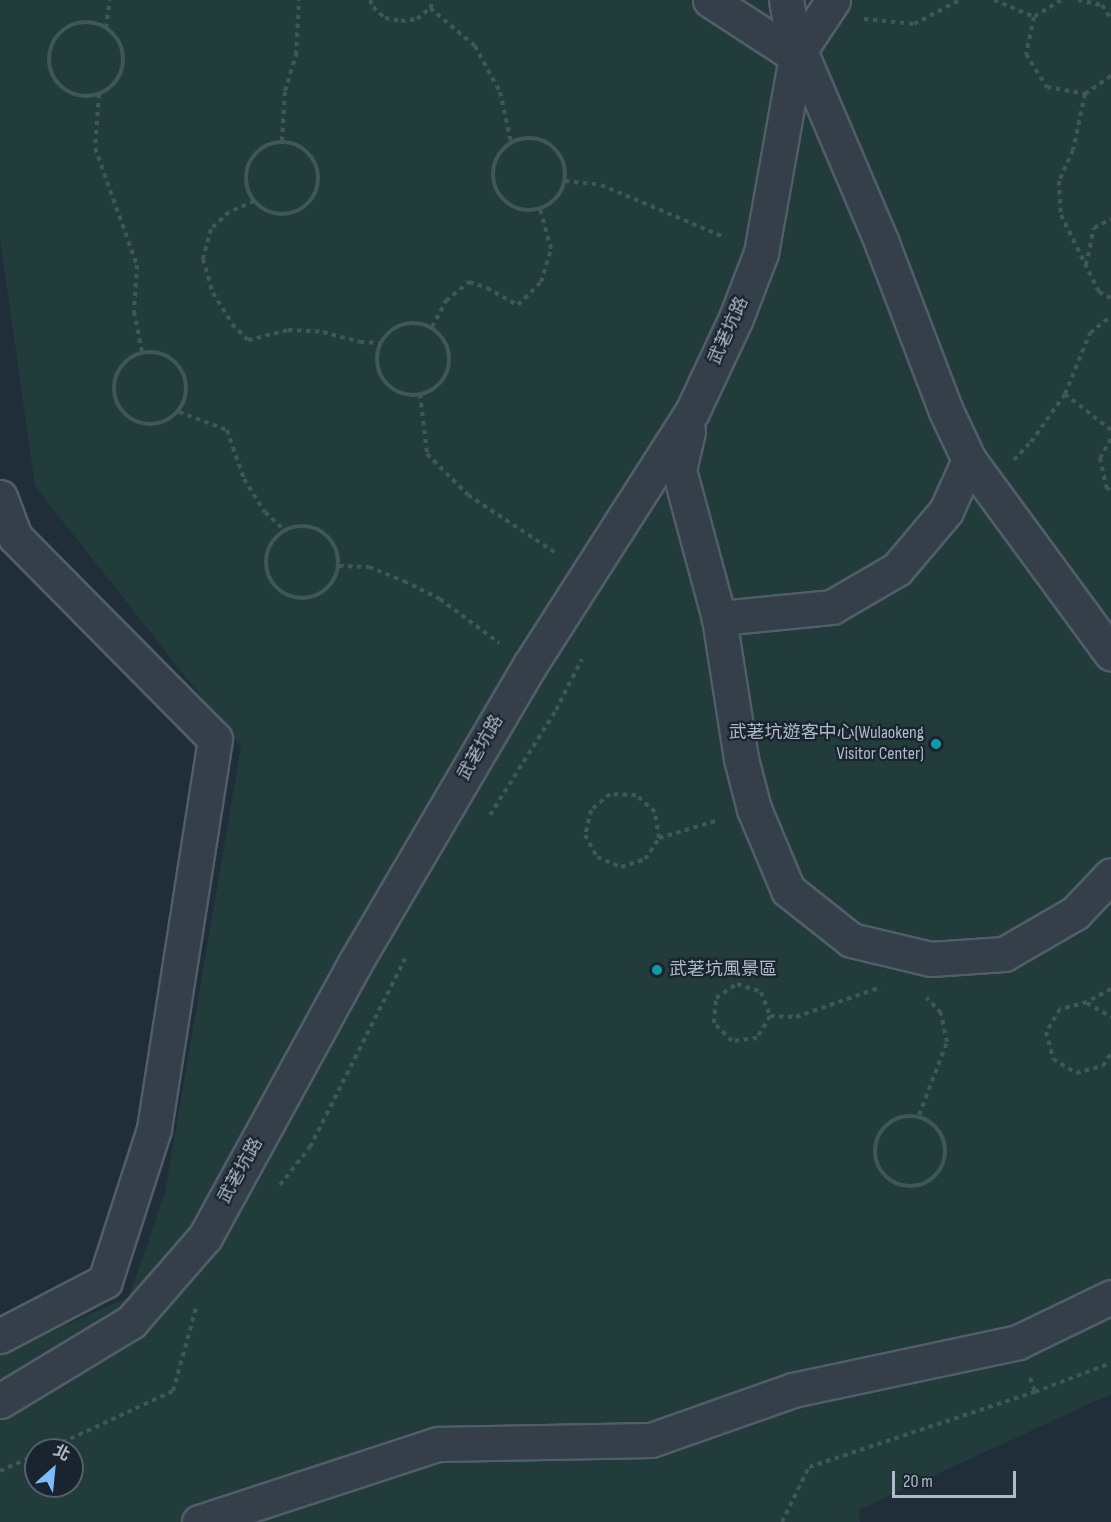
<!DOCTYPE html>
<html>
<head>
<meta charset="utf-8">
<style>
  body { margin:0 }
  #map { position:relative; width:1111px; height:1522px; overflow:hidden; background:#202e3a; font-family:"Sofia Sans Condensed","Noto Sans TC",sans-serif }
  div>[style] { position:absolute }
  .green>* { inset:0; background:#223b3b }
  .path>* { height:4px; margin-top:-2px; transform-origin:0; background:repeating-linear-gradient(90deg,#405758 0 4.5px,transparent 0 9px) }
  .path>.ring { margin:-2px; padding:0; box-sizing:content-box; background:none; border:4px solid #405758; border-radius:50% }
  .roads { filter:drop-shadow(2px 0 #515d68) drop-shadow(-2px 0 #515d68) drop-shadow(0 2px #515d68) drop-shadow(0 -2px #515d68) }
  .minor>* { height:33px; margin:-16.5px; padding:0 16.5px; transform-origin:16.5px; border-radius:16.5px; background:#343f4a }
  .dots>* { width:16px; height:16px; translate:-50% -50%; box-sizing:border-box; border:3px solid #19242f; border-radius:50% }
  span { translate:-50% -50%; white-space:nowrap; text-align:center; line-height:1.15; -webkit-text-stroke:4.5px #19242f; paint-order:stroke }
  .street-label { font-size:18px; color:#aebac7 }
  .poi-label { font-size:18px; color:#aebac7 }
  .right { translate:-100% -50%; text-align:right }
  .left { translate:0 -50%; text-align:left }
  .north { position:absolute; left:24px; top:1438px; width:60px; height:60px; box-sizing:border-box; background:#19242f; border:2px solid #55606c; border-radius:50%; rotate:27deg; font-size:16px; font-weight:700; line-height:24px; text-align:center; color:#aebac7 }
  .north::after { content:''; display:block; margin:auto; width:21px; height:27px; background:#7ebbfd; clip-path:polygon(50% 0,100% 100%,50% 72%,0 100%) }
  .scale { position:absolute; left:892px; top:1471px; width:124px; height:27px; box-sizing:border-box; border:3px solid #aebac7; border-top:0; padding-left:8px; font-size:18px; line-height:21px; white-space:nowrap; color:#aebac7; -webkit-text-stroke:4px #19242f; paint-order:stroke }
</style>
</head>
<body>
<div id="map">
  <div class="green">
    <i style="clip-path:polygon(evenodd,0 0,1111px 0,1111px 1394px,859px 1510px,860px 1522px,0 1522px,0 1354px,129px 1297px,165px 1193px,241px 747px,35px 486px,0 238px,0 0,36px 1450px,72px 1450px,72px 1486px,36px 1486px,36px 1450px)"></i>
  </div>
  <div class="path">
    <i style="left:370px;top:0;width:8px;rotate:67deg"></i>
    <i style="left:373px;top:7px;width:16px;rotate:43deg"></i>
    <i style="left:385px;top:18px;width:16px;rotate:11deg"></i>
    <i style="left:401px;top:21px;width:16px;rotate:-7deg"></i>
    <i style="left:417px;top:19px;width:17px;rotate:-40deg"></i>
    <i style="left:430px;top:8px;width:9px;rotate:-63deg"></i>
    <i style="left:994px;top:0;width:43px;rotate:23deg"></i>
    <i style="left:1061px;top:0;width:32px;rotate:148deg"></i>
    <i style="left:1034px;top:17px;width:38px;rotate:102deg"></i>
    <i style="left:1026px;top:54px;width:39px;rotate:58deg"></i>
    <i style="left:1047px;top:87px;width:39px;rotate:10deg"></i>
    <i style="left:1085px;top:94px;width:32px;rotate:-35deg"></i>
    <i style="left:1078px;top:0;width:25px;rotate:12deg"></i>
    <i style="left:1102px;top:5px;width:17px;rotate:57deg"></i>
    <i style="left:430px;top:8px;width:59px;rotate:40.2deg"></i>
    <i style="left:475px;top:46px;width:52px;rotate:61.5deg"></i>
    <i style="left:500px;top:92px;width:51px;rotate:77.6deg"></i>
    <i style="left:864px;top:19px;width:50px;rotate:5.7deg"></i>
    <i style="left:914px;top:24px;width:52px;rotate:-27.6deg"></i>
    <i class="ring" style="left:49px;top:22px;width:70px;height:70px"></i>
    <i style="left:106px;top:28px;width:28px;rotate:-82deg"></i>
    <i style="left:99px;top:94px;width:54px;rotate:94.2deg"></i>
    <i style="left:95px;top:148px;width:124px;rotate:70.3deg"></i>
    <i style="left:137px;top:265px;width:47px;rotate:93.7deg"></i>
    <i style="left:134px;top:312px;width:41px;rotate:78.7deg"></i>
    <i style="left:1085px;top:94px;width:57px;rotate:102.1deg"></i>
    <i style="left:1073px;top:150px;width:34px;rotate:114deg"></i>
    <i style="left:1059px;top:181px;width:34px;rotate:87deg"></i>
    <i style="left:1061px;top:215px;width:86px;rotate:63.7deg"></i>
    <i style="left:1099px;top:292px;width:13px;rotate:27deg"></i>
    <i class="ring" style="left:493px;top:138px;width:68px;height:68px"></i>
    <i style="left:282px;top:141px;width:50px;rotate:-86.6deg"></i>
    <i style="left:285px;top:91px;width:38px;rotate:-73deg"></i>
    <i style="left:296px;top:55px;width:55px;rotate:-86.9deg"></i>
    <i class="ring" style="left:246px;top:142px;width:68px;height:68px"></i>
    <i style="left:565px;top:181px;width:36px;rotate:6deg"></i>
    <i style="left:601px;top:185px;width:134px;rotate:22.9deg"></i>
    <i style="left:254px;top:201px;width:27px;rotate:156deg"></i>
    <i style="left:229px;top:212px;width:25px;rotate:137deg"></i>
    <i style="left:211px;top:229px;width:31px;rotate:105deg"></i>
    <i style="left:203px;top:259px;width:35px;rotate:74deg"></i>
    <i style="left:213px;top:293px;width:36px;rotate:58deg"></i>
    <i style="left:232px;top:324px;width:23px;rotate:45deg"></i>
    <i style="left:248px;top:340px;width:41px;rotate:-14deg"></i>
    <i style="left:288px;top:330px;width:35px;rotate:3deg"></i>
    <i style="left:323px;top:332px;width:38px;rotate:15deg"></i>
    <i style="left:360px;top:342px;width:20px;rotate:3deg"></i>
    <i style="left:1086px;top:265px;width:38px;rotate:-78deg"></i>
    <i style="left:1094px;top:228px;width:19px;rotate:-28deg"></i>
    <i class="ring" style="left:377px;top:323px;width:68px;height:68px"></i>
    <i style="left:432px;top:327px;width:30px;rotate:-62deg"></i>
    <i style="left:446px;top:301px;width:30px;rotate:-40deg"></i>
    <i style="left:469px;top:282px;width:19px;rotate:18deg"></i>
    <i style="left:487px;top:288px;width:35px;rotate:29deg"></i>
    <i style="left:518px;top:305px;width:33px;rotate:-45deg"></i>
    <i style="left:541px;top:282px;width:34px;rotate:-73deg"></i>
    <i style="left:551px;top:249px;width:41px;rotate:-105.4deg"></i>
    <i class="ring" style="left:114px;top:352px;width:68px;height:68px"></i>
    <i style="left:420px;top:394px;width:60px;rotate:83.3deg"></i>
    <i style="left:427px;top:454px;width:58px;rotate:45deg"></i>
    <i style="left:468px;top:495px;width:105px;rotate:33.4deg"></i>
    <i style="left:1065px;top:394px;width:58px;rotate:38deg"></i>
    <i style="left:179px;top:412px;width:51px;rotate:20.6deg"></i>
    <i style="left:227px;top:430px;width:52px;rotate:70.9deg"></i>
    <i style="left:244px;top:479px;width:39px;rotate:58deg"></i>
    <i style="left:265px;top:512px;width:26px;rotate:43deg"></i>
    <i style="left:1111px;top:439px;width:22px;rotate:120deg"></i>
    <i style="left:1100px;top:458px;width:30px;rotate:78deg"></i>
    <i style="left:1106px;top:487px;width:6px;rotate:39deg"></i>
    <i style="left:1014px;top:460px;width:25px;rotate:-47deg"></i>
    <i style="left:1031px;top:442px;width:59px;rotate:-54.7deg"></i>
    <i style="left:1065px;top:394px;width:66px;rotate:-67.7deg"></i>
    <i style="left:1090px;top:333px;width:27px;rotate:-39deg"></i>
    <i class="ring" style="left:266px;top:526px;width:68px;height:68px"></i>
    <i style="left:339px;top:566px;width:30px;rotate:2deg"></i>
    <i style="left:369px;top:567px;width:38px;rotate:22deg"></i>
    <i style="left:404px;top:581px;width:40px;rotate:26.6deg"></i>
    <i style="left:440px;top:599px;width:74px;rotate:36.7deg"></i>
    <i style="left:490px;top:815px;width:124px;rotate:-57.8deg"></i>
    <i style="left:556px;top:710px;width:57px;rotate:-63deg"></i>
    <i style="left:659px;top:838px;width:26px;rotate:-99deg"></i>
    <i style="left:655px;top:812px;width:25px;rotate:-138deg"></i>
    <i style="left:636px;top:795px;width:26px;rotate:-178deg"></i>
    <i style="left:610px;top:794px;width:25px;rotate:140deg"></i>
    <i style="left:591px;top:810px;width:26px;rotate:103deg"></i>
    <i style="left:585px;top:835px;width:25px;rotate:61deg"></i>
    <i style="left:597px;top:857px;width:26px;rotate:23deg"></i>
    <i style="left:621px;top:867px;width:25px;rotate:-18deg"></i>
    <i style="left:645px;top:859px;width:25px;rotate:-56deg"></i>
    <i style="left:659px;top:838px;width:63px;rotate:-16.7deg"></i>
    <i style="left:737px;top:984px;width:25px;rotate:18deg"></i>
    <i style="left:761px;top:992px;width:26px;rotate:69deg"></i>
    <i style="left:770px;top:1016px;width:26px;rotate:121deg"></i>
    <i style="left:757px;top:1038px;width:25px;rotate:173deg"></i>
    <i style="left:732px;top:1041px;width:25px;rotate:-135deg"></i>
    <i style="left:714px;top:1023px;width:25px;rotate:-85deg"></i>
    <i style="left:716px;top:998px;width:25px;rotate:-34deg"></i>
    <i style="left:1111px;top:989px;width:27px;rotate:152deg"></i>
    <i style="left:1087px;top:1002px;width:28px;rotate:165deg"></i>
    <i style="left:1060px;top:1009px;width:27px;rotate:121deg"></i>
    <i style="left:1046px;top:1032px;width:28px;rotate:75deg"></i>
    <i style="left:1053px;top:1059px;width:27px;rotate:31deg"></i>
    <i style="left:1076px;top:1073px;width:28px;rotate:-15deg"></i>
    <i style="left:1103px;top:1066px;width:15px;rotate:-58deg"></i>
    <i style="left:1087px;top:1003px;width:28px;rotate:30deg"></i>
    <i style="left:770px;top:1016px;width:26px;rotate:2deg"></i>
    <i style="left:796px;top:1017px;width:90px;rotate:-19.4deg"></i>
    <i style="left:919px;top:1115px;width:78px;rotate:-69deg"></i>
    <i style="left:947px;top:1042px;width:30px;rotate:-102deg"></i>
    <i style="left:941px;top:1013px;width:21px;rotate:-133deg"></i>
    <i class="ring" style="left:875px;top:1116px;width:66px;height:66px"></i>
    <i style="left:280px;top:1185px;width:48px;rotate:-51.7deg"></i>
    <i style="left:310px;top:1147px;width:211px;rotate:-63.2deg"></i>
    <i style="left:1030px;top:1378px;width:15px;rotate:70deg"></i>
    <i style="left:46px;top:1450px;width:140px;rotate:-24.9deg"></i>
    <i style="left:173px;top:1391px;width:86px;rotate:-74.5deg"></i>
    <i style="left:0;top:1471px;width:39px;rotate:-24deg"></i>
    <i style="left:782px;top:1522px;width:61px;rotate:-63.9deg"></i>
    <i style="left:809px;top:1467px;width:238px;rotate:-18.4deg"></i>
    <i style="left:1035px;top:1392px;width:81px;rotate:-20.9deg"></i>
  </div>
  <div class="roads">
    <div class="minor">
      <i style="left:710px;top:0;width:103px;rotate:33.1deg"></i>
      <i style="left:796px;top:56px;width:67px;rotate:-56.5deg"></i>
      <i style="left:796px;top:56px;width:6px;rotate:-51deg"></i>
      <i style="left:800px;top:51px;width:207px;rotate:66.9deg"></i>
      <i style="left:881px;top:241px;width:180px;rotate:69.1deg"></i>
      <i style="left:945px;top:409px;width:56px;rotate:64.8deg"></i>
      <i style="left:969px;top:460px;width:240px;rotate:53.7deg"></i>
      <i style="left:688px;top:431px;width:40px;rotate:103deg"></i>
      <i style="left:679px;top:470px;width:153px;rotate:74.9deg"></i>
      <i style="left:969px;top:460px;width:56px;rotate:114.3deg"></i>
      <i style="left:946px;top:511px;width:76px;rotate:130.2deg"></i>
      <i style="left:897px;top:569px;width:75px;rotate:149.7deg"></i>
      <i style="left:832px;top:607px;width:114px;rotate:174.4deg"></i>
      <i style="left:719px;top:618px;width:143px;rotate:81.1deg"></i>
      <i style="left:741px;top:759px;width:52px;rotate:75.4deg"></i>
      <i style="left:754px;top:809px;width:88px;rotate:67.2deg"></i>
      <i style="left:788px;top:890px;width:80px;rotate:38.4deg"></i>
      <i style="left:851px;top:940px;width:82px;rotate:13.4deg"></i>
      <i style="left:931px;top:959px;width:73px;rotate:-3.9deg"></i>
      <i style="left:1004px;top:954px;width:82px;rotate:-30deg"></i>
      <i style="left:1075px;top:913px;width:52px;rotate:-46.5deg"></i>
      <i style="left:0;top:497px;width:43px;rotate:69.4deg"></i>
      <i style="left:15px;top:537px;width:284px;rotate:45.3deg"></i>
      <i style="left:215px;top:739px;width:395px;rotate:98.9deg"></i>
      <i style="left:154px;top:1129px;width:160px;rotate:107.9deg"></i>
      <i style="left:105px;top:1281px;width:119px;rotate:152.4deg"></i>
      <i style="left:0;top:1401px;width:153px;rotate:-31.1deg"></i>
      <i style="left:131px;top:1322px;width:113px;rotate:-49deg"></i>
      <i style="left:205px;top:1237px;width:312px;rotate:-61.3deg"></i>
      <i style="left:355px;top:963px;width:346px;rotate:-59.6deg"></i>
      <i style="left:530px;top:665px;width:300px;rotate:-57.4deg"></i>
      <i style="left:692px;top:412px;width:104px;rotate:-64.9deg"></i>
      <i style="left:736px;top:318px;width:70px;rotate:-69deg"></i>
      <i style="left:761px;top:253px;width:200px;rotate:-79.9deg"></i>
      <i style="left:796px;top:56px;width:57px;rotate:-100.1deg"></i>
      <i style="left:199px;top:1522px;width:251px;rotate:-18.1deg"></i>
      <i style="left:438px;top:1444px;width:213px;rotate:-1.1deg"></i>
      <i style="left:651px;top:1440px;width:151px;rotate:-19.4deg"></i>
      <i style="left:793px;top:1390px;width:230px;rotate:-12deg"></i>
      <i style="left:1018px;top:1342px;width:103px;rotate:-25.8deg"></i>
    </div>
  </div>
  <div class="dots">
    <i style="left:936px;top:744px;background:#0f9aa8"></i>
    <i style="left:657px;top:970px;background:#0f9aa8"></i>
  </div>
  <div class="street-label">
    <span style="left:729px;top:331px;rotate:-66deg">武荖坑路</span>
    <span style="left:481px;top:748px;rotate:-60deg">武荖坑路</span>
    <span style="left:241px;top:1171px;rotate:-61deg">武荖坑路</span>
  </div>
  <div class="poi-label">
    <span class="right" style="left:924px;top:744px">武荖坑遊客中心(Wulaokeng<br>Visitor Center)</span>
    <span class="left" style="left:669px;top:970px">武荖坑風景區</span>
  </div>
  <div class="north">北</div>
  <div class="scale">20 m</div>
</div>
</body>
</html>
